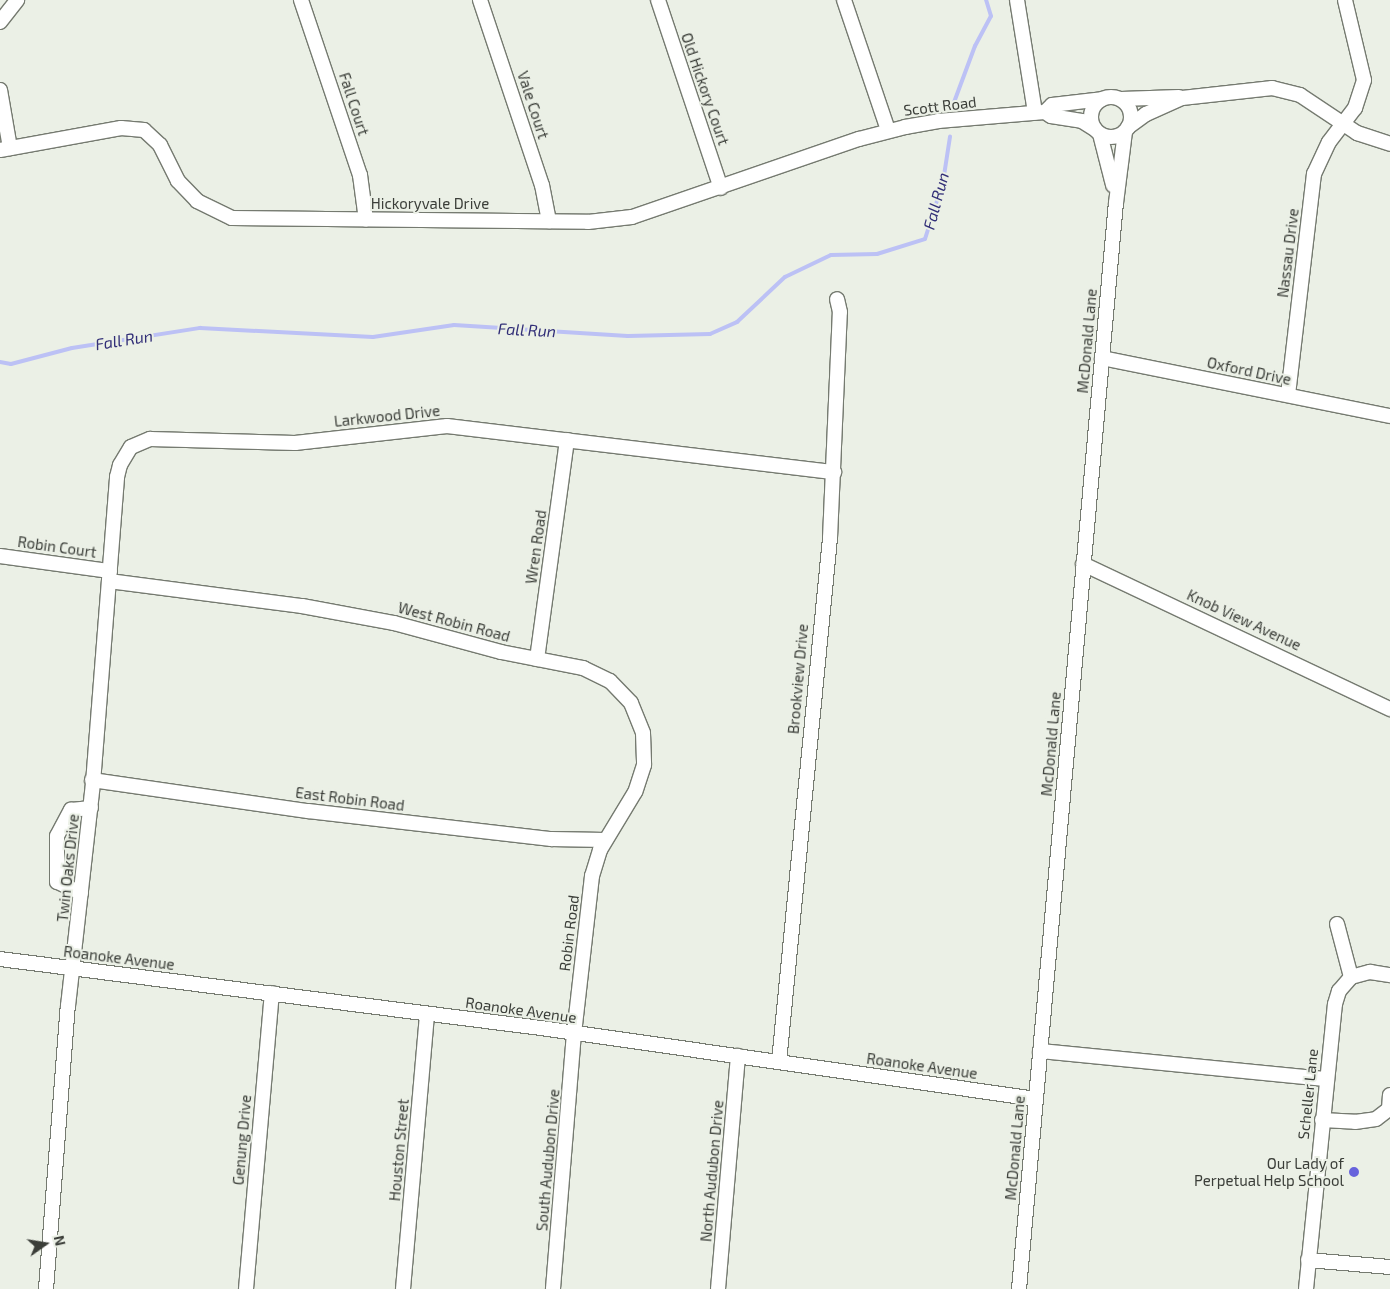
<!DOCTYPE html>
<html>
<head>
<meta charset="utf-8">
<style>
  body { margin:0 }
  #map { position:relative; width:1390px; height:1289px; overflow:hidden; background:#ebf0e6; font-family:"Exo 2",sans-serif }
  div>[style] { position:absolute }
  .stream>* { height:4px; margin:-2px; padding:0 2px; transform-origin:2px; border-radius:2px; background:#bcc1f5 }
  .roads { filter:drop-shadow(1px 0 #757a70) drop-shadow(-1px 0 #757a70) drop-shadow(0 1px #757a70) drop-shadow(0 -1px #757a70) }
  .minor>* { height:14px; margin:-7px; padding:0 7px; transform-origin:7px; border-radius:7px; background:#fff }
  .minor>.ring { margin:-7px; padding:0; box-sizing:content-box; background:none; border:14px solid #fff; border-radius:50% }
  .dots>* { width:14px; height:14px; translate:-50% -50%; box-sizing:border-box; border:2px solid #ebf0e6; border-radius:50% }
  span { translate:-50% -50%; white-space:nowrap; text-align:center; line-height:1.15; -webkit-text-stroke:4px #ebf0e6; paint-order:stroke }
  .street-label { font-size:15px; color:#3b3e39 }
  .poi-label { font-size:15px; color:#3b3e39 }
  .right { translate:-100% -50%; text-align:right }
  .water-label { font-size:16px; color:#312e77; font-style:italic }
  .north { position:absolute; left:20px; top:1219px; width:50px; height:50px; -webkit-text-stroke:4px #ebf0e6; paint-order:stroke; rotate:77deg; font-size:14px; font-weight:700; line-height:20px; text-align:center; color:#3b3e39 }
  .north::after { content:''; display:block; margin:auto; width:18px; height:22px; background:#3b3e39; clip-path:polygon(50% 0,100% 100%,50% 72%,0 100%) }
</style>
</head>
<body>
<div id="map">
  <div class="stream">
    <i style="left:953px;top:105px;width:63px;rotate:-69.6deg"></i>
    <i style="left:975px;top:46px;width:34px;rotate:-62deg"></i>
    <i style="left:991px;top:16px;width:17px;rotate:-107deg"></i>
    <i style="left:0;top:362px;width:11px;rotate:10deg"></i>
    <i style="left:11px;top:364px;width:63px;rotate:-14.7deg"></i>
    <i style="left:72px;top:348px;width:130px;rotate:-8.9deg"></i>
    <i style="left:200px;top:328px;width:173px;rotate:3deg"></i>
    <i style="left:373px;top:337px;width:82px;rotate:-8.4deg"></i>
    <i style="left:454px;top:325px;width:174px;rotate:3.6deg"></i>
    <i style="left:628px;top:336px;width:82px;rotate:-1.4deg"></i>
    <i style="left:710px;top:334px;width:30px;rotate:-24deg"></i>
    <i style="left:737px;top:322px;width:66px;rotate:-43.2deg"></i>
    <i style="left:785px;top:277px;width:51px;rotate:-25.6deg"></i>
    <i style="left:831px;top:255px;width:46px;rotate:-1.2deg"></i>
    <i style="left:877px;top:254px;width:50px;rotate:-17.4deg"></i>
    <i style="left:925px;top:239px;width:60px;rotate:-72.5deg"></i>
    <i style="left:943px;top:182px;width:46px;rotate:-81.2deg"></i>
  </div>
  <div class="roads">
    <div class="minor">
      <i style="left:301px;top:0;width:185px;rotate:71.4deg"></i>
      <i style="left:360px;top:175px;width:45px;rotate:82.4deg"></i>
      <i style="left:480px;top:0;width:195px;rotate:71.5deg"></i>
      <i style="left:542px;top:185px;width:37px;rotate:79deg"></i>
      <i style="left:658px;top:0;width:198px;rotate:71.5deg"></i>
      <i style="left:844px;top:0;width:137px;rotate:71.3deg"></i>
      <i style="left:1017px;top:0;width:114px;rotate:80.9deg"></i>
      <i style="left:0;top:22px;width:28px;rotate:-52deg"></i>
      <i style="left:0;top:90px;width:59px;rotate:80.2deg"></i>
      <i class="ring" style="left:1091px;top:97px;width:26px;height:26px"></i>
      <i style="left:1121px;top:99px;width:58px;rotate:-2deg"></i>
      <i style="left:1045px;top:112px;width:10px;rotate:-45deg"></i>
      <i style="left:1052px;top:105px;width:50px;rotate:-6.8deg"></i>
      <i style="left:1128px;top:127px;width:22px;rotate:-36deg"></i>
      <i style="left:1146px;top:114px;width:39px;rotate:-24deg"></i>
      <i style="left:1182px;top:98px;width:91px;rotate:-6.3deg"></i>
      <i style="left:1272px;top:88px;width:29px;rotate:14deg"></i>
      <i style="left:1300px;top:95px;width:69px;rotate:33.7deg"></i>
      <i style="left:1357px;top:133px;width:35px;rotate:18deg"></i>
      <i style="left:1100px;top:134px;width:53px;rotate:75.7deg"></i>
      <i style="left:0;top:150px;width:123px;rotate:-10.3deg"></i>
      <i style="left:121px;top:128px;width:23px;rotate:5deg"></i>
      <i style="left:144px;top:130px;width:22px;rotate:43deg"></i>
      <i style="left:160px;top:145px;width:40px;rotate:63.4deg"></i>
      <i style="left:178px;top:181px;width:28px;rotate:46deg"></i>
      <i style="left:197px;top:201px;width:39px;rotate:26deg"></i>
      <i style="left:232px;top:218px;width:356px;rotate:0.6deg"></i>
      <i style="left:588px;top:222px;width:44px;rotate:-6.5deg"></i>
      <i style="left:632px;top:217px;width:240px;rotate:-19deg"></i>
      <i style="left:859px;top:139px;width:48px;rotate:-14.6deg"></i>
      <i style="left:905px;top:127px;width:34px;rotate:-10deg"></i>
      <i style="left:938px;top:121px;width:107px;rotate:-4.8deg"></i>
      <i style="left:1045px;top:112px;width:7px;rotate:34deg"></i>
      <i style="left:1051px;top:116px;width:31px;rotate:9deg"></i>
      <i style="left:1082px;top:121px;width:15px;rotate:32deg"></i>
      <i style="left:1102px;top:358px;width:294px;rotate:11.4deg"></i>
      <i style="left:1288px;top:395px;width:223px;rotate:-83.3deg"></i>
      <i style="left:1314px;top:174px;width:35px;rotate:-65deg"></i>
      <i style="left:1329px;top:142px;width:43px;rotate:-52.6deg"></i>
      <i style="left:1355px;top:108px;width:29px;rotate:-72deg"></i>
      <i style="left:1364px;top:80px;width:82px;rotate:-103.4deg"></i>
      <i style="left:0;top:556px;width:111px;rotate:7.8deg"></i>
      <i style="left:1083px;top:564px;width:340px;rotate:25.3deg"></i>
      <i style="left:109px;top:581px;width:195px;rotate:7.4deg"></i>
      <i style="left:302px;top:606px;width:94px;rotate:10.5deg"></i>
      <i style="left:394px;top:623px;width:111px;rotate:15.2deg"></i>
      <i style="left:501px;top:652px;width:84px;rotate:11deg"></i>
      <i style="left:583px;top:668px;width:30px;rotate:26deg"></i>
      <i style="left:610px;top:681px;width:30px;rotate:46deg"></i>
      <i style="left:631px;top:703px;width:32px;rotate:68deg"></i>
      <i style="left:643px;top:733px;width:32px;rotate:88deg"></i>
      <i style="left:644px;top:765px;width:28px;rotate:108deg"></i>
      <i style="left:635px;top:792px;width:68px;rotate:121.1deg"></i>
      <i style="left:600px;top:850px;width:27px;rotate:107deg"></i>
      <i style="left:592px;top:876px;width:158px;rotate:96.5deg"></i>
      <i style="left:574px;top:1033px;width:257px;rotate:94.7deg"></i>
      <i style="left:537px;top:659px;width:221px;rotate:-82.2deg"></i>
      <i style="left:92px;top:780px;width:218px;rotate:8.2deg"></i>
      <i style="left:308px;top:811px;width:245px;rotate:6.6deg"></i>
      <i style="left:551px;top:839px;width:54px;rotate:1.1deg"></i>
      <i style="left:81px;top:893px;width:26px;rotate:-155deg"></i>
      <i style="left:57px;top:882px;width:46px;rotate:-90deg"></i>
      <i style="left:57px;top:836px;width:30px;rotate:-62deg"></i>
      <i style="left:71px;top:810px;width:20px;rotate:-6deg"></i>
      <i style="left:1337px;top:924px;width:55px;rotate:75.2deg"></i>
      <i style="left:0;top:959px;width:545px;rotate:7.27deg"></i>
      <i style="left:541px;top:1028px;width:500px;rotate:8.16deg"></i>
      <i style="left:1040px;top:1051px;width:287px;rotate:5.6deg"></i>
      <i style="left:779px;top:1062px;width:526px;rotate:-84.44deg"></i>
      <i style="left:830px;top:538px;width:226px;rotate:-87.5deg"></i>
      <i style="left:840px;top:312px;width:13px;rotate:-103deg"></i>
      <i style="left:1322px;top:1120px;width:33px;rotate:3deg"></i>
      <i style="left:1355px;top:1122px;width:21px;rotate:-8deg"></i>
      <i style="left:1376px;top:1119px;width:16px;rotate:-38deg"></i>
      <i style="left:1389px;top:1109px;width:14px;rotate:-86deg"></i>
      <i style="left:1308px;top:1260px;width:82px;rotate:4.9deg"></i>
      <i style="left:46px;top:1289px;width:284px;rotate:-85.6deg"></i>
      <i style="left:68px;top:1006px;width:224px;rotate:-83.6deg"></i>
      <i style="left:93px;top:783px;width:307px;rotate:-85.5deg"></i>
      <i style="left:117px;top:477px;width:12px;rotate:-76deg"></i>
      <i style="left:120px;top:465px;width:21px;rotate:-59deg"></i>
      <i style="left:131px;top:447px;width:21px;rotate:-23deg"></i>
      <i style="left:150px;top:439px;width:145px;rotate:1.6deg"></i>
      <i style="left:295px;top:443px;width:153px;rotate:-6.4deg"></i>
      <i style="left:447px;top:426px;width:390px;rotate:6.8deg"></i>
      <i style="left:246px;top:1289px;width:297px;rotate:-85deg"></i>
      <i style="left:403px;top:1289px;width:276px;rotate:-85deg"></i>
      <i style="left:718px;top:1289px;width:234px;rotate:-85.1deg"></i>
      <i style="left:1019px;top:1289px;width:1090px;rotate:-84.9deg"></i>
      <i style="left:1116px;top:203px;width:72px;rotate:-82.8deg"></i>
      <i style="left:1306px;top:1289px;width:286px;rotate:-84.2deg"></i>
      <i style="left:1335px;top:1004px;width:14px;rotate:-73deg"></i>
      <i style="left:1339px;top:991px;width:18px;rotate:-49deg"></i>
      <i style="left:1351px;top:977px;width:20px;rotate:-15deg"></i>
      <i style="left:1370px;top:972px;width:20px;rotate:9deg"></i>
    </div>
  </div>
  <div class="dots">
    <i style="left:1354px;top:1172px;background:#6763dc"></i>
  </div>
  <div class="street-label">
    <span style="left:705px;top:89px;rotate:71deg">Old Hickory Court</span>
    <span style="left:354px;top:104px;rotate:72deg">Fall Court</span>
    <span style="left:533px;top:105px;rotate:72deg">Vale Court</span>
    <span style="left:940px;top:106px;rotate:-7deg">Scott Road</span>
    <span style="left:430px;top:204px">Hickoryvale Drive</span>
    <span style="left:1288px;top:253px;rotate:-83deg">Nassau Drive</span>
    <span style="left:1087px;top:341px;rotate:-85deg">McDonald Lane</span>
    <span style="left:1249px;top:371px;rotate:12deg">Oxford Drive</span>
    <span style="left:387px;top:416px;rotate:-6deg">Larkwood Drive</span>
    <span style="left:57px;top:547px;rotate:8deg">Robin Court</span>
    <span style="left:536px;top:547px;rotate:-82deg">Wren Road</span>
    <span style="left:1244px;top:620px;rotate:25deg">Knob View Avenue</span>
    <span style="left:454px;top:622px;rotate:15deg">West Robin Road</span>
    <span style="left:798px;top:679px;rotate:-85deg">Brookview Drive</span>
    <span style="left:1051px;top:744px;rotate:-85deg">McDonald Lane</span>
    <span style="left:350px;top:799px;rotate:7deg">East Robin Road</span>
    <span style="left:68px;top:868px;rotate:-84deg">Twin Oaks Drive</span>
    <span style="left:569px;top:933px;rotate:-83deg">Robin Road</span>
    <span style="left:119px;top:958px;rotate:7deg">Roanoke Avenue</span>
    <span style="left:521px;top:1010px;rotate:8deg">Roanoke Avenue</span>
    <span style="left:922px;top:1066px;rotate:8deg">Roanoke Avenue</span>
    <span style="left:1308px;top:1094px;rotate:-84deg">Scheller Lane</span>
    <span style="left:242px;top:1140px;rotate:-85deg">Genung Drive</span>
    <span style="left:1015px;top:1148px;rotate:-85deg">McDonald Lane</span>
    <span style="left:399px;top:1150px;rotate:-85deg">Houston Street</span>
    <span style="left:548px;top:1160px;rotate:-85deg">South Audubon Drive</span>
    <span style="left:712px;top:1171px;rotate:-85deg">North Audubon Drive</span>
  </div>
  <div class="poi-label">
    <span class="right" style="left:1344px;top:1172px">Our Lady of<br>Perpetual Help School</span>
  </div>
  <div class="water-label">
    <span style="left:936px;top:201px;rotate:-75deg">Fall Run</span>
    <span style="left:527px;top:330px;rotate:3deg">Fall Run</span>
    <span style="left:124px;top:340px;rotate:-9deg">Fall Run</span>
  </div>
  <div class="north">N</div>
</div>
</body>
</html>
